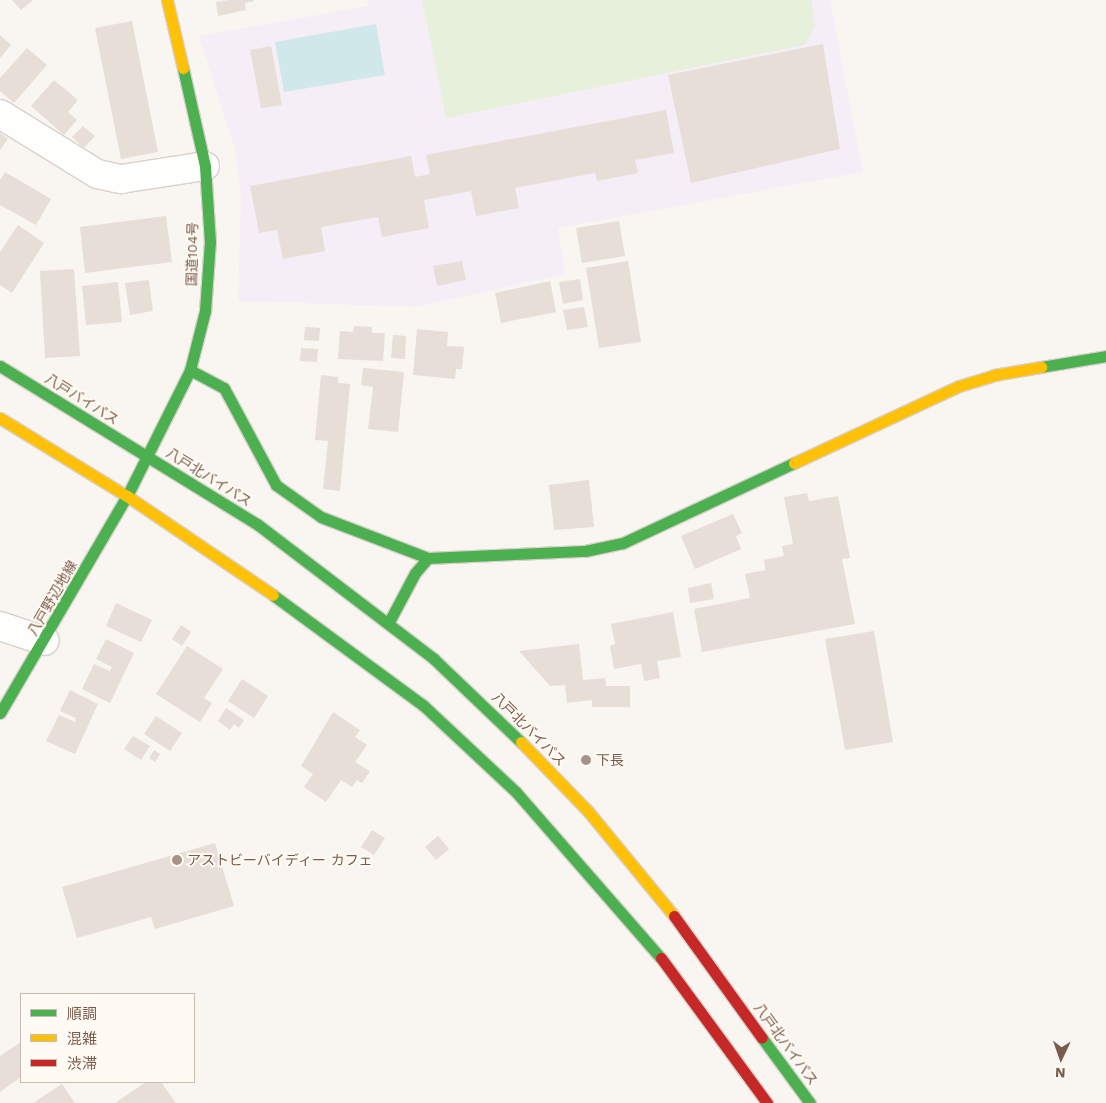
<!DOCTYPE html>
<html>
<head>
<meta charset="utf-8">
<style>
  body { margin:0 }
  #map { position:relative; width:1106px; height:1103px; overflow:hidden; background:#f9f5f0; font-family:"Work Sans","Noto Sans JP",sans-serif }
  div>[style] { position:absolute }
  .education>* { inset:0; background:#f6eef6 }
  .green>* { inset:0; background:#e7f0db }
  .water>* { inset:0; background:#d0e8ea }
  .building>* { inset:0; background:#e6ded7 }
  .roads { filter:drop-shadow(1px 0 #d7d1cb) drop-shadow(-1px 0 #d7d1cb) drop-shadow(0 1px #d7d1cb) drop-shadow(0 -1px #d7d1cb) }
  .street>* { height:28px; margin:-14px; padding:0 14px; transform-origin:14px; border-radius:14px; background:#fefefd }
  .fast>* { height:11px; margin:-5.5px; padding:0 5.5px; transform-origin:5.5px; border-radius:5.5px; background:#4caf50 }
  .slow>* { height:11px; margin:-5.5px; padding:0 5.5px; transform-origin:5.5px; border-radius:5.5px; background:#ffc107 }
  .jam>* { height:11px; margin:-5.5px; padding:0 5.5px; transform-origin:5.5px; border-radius:5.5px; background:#c62828 }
  .dots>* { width:14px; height:14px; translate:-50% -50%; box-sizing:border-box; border:2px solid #fffaf3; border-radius:50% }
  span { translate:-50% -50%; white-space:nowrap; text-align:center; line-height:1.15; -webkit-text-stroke:4px #fffaf3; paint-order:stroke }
  .street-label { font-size:14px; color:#7a5c4d }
  .poi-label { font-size:14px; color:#7a5c4d }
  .left { translate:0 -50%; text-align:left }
  .legend { position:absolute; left:20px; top:993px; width:175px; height:90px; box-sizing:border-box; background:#fffaf3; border:1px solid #cabbb1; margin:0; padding:6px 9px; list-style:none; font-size:15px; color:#7a5c4d }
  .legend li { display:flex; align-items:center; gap:10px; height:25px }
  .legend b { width:25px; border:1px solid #cabbb1 }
  .north { position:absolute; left:1036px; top:1033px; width:50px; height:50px; -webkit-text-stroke:4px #fffaf3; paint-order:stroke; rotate:183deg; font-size:14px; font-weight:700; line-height:20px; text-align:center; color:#7a5c4d }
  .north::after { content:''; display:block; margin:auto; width:18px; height:22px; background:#7a5c4d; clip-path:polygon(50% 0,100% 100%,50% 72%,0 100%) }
</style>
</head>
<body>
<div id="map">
  <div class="education">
    <i style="clip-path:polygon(367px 0,830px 0,863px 172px,558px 228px,565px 274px,416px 307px,238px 301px,241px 200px,236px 153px,199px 36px,368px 6px)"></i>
  </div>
  <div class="green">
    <i style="clip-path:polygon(422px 0,811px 0,815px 26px,805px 45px,446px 118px)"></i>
  </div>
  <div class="water">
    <i style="clip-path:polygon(376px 24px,385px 75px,284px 92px,275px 42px)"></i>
  </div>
  <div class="building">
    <i style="clip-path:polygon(12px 0,33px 0,21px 10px)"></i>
    <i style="clip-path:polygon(229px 0,254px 0,254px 1px,245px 3px,246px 10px,218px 16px,216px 2px)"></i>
    <i style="clip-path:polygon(132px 21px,158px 152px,121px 159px,95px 28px)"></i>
    <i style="clip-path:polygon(0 35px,11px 45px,0 58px)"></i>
    <i style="clip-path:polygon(823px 44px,840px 149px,691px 183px,668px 75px)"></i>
    <i style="clip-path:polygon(271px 46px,282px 105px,261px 108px,250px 50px)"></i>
    <i style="clip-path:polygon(27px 48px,47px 65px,14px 103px,0 91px,0 78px)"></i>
    <i style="clip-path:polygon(54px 80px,78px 100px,68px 112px,77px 120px,64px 135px,31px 106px)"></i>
    <i style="clip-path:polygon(666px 110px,674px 153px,635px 160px,638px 173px,597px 181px,595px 173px,515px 188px,519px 208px,476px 216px,471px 191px,424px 200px,429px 228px,382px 237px,378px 217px,321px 227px,325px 251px,283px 259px,277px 230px,259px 233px,250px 186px,411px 156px,415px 177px,430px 174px,426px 155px)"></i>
    <i style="clip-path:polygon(83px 126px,95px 136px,84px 148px,72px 137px)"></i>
    <i style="clip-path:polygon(0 133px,8px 139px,0 150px)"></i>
    <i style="clip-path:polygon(5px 172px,51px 199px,36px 225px,0 205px,0 180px)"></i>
    <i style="clip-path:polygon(166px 216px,172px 262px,85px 273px,80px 227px)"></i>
    <i style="clip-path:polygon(619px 221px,625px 256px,582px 263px,576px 228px)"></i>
    <i style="clip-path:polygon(18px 225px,44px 243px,12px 293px,0 285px,0 252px)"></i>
    <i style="clip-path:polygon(462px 261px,466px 280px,437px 286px,433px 266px)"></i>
    <i style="clip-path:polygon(628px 261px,641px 342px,599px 348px,586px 268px)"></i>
    <i style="clip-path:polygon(74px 269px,80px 356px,45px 358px,40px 271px)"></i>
    <i style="clip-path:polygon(580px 279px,583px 300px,563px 304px,559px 282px)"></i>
    <i style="clip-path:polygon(149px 280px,153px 311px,130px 315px,125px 283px)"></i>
    <i style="clip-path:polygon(550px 281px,556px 312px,501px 323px,495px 293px)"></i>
    <i style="clip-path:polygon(118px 282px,122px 322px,86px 325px,82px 286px)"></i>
    <i style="clip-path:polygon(584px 307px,588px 327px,567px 330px,563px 310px)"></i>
    <i style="clip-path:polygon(354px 326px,372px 327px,372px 333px,385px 333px,383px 361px,338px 359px,340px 331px,353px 332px)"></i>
    <i style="clip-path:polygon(305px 327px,320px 328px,319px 341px,304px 340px)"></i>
    <i style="clip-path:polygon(417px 329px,448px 332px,447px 346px,464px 347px,462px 369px,456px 369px,455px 379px,413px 375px)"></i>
    <i style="clip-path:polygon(393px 335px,406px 336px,405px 359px,391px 358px)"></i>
    <i style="clip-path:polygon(301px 348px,318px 349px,317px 362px,300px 361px)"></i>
    <i style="clip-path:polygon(363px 368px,404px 372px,398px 432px,368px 429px,373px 387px,361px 385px)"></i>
    <i style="clip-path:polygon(321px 375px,338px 377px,338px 383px,350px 384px,340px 491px,323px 489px,328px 441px,315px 440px)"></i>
    <i style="clip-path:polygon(589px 480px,594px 527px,554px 530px,549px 485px)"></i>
    <i style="clip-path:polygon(807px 493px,809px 501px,838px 496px,850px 558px,842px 559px,855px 624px,702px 652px,694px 609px,750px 598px,745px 574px,765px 570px,764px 560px,784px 556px,782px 546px,793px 544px,784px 497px)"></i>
    <i style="clip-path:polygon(733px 514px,742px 533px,736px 536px,741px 549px,695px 569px,681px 536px)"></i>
    <i style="clip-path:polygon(711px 583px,714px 599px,690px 603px,688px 588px)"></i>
    <i style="clip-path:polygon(116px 603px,152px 620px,141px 642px,106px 626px)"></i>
    <i style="clip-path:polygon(673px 612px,681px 657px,657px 661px,660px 678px,644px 681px,641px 664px,614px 669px,610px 646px,615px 644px,611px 624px)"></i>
    <i style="clip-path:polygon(181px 625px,191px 632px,182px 646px,172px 639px)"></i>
    <i style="clip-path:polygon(874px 631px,893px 742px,845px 750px,825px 639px)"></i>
    <i style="clip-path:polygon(106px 639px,134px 653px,110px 703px,82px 689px,94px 664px,110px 671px,112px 667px,96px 659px)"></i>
    <i style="clip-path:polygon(579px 644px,583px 680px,605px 678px,606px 686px,630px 686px,630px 707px,592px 707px,592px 700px,567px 703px,565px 685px,550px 686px,519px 651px)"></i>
    <i style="clip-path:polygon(187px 646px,223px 669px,204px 698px,212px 703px,200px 722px,156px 694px)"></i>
    <i style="clip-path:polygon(242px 679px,268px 696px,254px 718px,228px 701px)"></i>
    <i style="clip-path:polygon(70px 690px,98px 704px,75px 754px,46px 741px,59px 715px,75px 722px,76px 718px,60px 711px)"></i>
    <i style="clip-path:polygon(226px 708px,244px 720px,239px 728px,234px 724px,230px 730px,218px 721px)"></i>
    <i style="clip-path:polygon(333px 712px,360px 730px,355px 737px,367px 745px,355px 762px,370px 771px,362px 783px,357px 780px,352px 787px,341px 780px,326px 802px,304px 787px,313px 774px,301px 766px)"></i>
    <i style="clip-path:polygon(156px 716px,182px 733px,170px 751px,144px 734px)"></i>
    <i style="clip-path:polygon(133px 736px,150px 746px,141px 760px,124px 749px)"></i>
    <i style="clip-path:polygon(154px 750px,160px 754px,155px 762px,149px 758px)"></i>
    <i style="clip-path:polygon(372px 830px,385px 838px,374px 855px,361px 847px)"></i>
    <i style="clip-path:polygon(438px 836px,449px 849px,436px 860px,425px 847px)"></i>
    <i style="clip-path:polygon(215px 843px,234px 906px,155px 929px,151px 917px,77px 938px,62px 887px)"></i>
    <i style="clip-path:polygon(21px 1042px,21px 1077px,0 1092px,0 1056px)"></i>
    <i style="clip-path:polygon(146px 1082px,161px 1082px,176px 1103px,115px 1103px)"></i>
    <i style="clip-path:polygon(62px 1084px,75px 1103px,33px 1103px)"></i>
  </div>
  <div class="roads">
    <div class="street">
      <i style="left:0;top:114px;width:114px;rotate:31.7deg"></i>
      <i style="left:97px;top:174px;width:25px;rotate:12deg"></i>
      <i style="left:121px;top:179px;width:85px;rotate:-8.8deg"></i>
      <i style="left:0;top:626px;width:47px;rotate:18.4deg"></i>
    </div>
    <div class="fast">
      <i style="left:0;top:366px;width:302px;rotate:31.6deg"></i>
      <i style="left:257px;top:524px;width:223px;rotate:37.3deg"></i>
      <i style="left:434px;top:659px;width:120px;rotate:43.7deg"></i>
      <i style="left:1041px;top:367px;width:66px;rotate:-9.6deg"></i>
      <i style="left:190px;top:370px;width:38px;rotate:28deg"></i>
      <i style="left:224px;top:388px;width:110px;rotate:61.8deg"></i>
      <i style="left:276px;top:485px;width:55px;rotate:35.4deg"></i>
      <i style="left:321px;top:517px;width:115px;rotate:21deg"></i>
      <i style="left:127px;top:496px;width:141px;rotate:-63.4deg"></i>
      <i style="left:190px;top:370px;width:61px;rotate:-75.7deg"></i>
      <i style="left:205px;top:311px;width:69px;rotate:-85.9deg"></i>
      <i style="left:210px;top:242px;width:76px;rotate:-93.8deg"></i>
      <i style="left:205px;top:166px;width:100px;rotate:-102.7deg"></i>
      <i style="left:273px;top:595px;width:187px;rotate:36.3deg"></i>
      <i style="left:424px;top:706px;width:126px;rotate:43.1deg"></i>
      <i style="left:516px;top:792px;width:220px;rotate:48.9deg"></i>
      <i style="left:389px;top:622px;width:55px;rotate:-62deg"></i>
      <i style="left:415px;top:573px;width:20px;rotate:-49deg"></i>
      <i style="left:428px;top:558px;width:157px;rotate:-2.6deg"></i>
      <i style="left:585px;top:551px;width:39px;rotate:-12deg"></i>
      <i style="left:623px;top:543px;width:189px;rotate:-25.1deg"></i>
      <i style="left:0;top:713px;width:251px;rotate:-59.7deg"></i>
      <i style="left:762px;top:1038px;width:81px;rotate:53.6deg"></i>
    </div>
    <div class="slow">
      <i style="left:167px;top:0;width:70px;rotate:76.8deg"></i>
      <i style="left:0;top:418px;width:149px;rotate:31.6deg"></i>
      <i style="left:127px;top:496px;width:176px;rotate:34.1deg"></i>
      <i style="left:794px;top:463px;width:182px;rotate:-25deg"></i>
      <i style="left:959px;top:386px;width:37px;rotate:-17deg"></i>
      <i style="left:994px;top:375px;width:48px;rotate:-9.7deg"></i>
      <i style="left:521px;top:742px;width:95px;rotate:45.9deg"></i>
      <i style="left:587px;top:810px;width:137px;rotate:50.6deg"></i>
    </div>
    <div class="jam">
      <i style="left:674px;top:916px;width:150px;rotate:54.2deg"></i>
      <i style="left:661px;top:958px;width:180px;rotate:53.8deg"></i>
    </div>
  </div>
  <div class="dots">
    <i style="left:586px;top:760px;background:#a69286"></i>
    <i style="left:177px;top:860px;background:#a69286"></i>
  </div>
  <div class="street-label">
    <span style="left:192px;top:254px;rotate:-89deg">国道104号</span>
    <span style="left:82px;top:399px;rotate:32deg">八戸バイパス</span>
    <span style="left:209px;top:477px;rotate:32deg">八戸北バイパス</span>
    <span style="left:52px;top:598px;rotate:-60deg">八戸野辺地線</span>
    <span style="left:529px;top:729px;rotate:45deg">八戸北バイパス</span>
    <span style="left:786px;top:1044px;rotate:54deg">八戸北バイパス</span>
  </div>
  <div class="poi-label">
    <span class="left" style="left:596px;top:760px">下長</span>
    <span class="left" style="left:187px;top:860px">アストビーバイディー カフェ</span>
  </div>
  <ul class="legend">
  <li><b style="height:6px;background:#4caf50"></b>順調</li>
  <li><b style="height:6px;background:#ffc107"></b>混雑</li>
  <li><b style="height:6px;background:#c62828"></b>渋滞</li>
  </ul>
  <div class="north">N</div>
</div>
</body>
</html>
